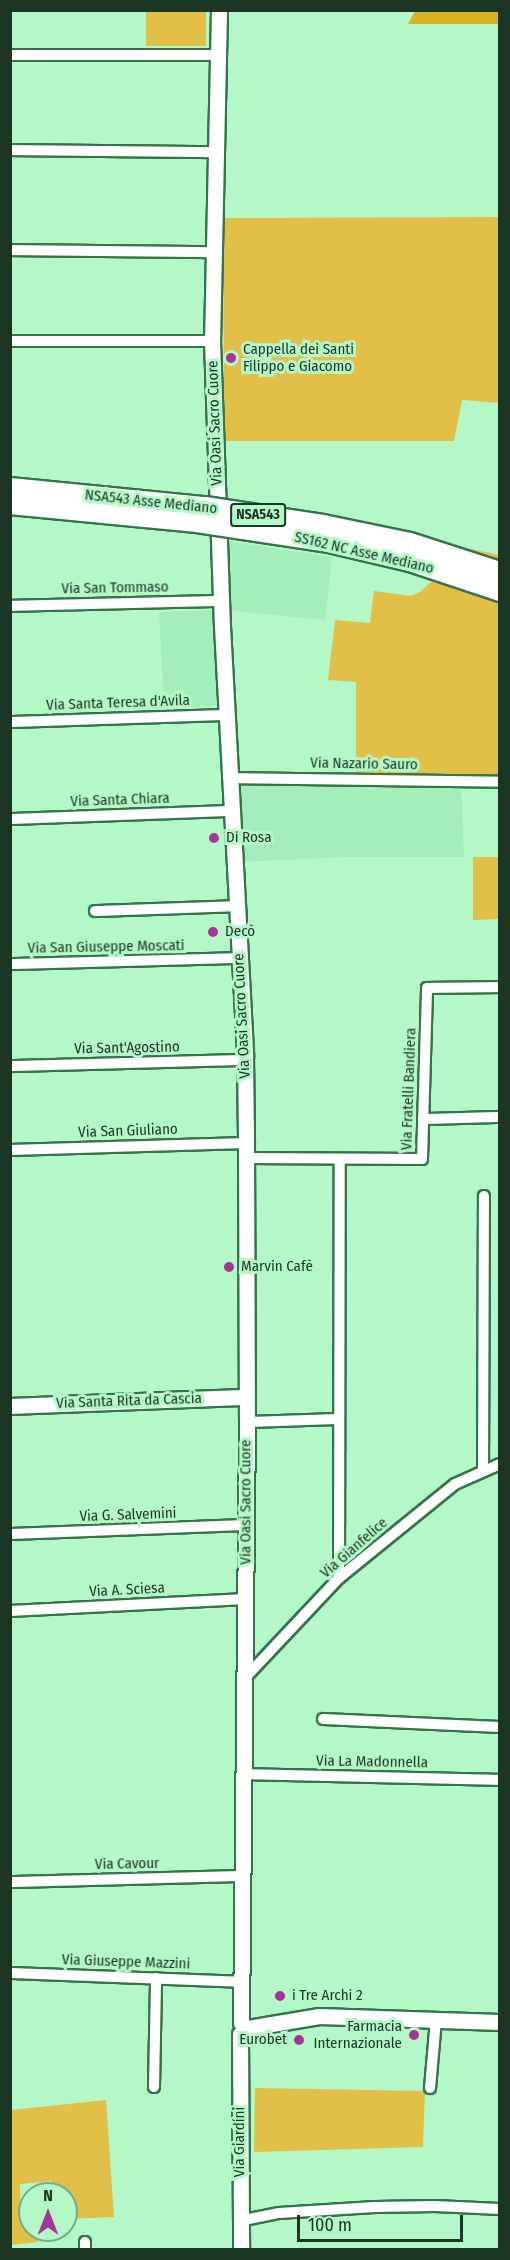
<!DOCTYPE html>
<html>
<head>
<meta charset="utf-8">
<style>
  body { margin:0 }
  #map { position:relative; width:510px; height:2260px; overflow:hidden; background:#b5f8c8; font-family:"Fira Sans Condensed",sans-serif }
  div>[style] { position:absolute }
  .built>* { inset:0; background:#a4efb9 }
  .green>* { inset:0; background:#e2c047 }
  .forest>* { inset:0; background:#d7b224 }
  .roads { filter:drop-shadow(2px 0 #34744a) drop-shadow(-2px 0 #34744a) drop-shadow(0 2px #34744a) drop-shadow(0 -2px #34744a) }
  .street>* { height:10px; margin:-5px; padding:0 5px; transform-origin:5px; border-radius:5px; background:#fff }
  .secondary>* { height:15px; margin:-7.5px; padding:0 7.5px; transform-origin:7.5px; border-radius:7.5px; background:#fff }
  .bridges { filter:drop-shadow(2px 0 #34744a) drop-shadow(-2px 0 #34744a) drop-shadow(0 2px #34744a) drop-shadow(0 -2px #34744a) }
  .highway-bridge>* { height:20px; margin:-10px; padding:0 10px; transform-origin:10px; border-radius:10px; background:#fff }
  .dots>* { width:16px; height:16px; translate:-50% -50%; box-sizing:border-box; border:3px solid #b5f8c8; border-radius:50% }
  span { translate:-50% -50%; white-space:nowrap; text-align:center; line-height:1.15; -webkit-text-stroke:6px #b5f8c8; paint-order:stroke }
  .shield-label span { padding:2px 4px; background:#b5f8c8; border:2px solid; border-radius:4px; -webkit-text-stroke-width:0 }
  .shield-label { font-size:14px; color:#1b3623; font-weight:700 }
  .poi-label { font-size:15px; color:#1b3623 }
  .left { translate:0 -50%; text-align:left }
  .right { translate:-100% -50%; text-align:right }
  .street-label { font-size:15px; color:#1b3623 }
  .frame { position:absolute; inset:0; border:12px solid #1b3623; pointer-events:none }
  .north { position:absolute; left:18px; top:2182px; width:60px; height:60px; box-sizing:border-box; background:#b5f8c8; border:2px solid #77aa86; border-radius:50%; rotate:0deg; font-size:16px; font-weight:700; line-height:24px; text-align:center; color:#1b3623 }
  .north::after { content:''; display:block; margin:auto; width:21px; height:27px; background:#a33696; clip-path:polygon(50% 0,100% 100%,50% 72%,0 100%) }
  .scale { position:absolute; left:297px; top:2215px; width:166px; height:27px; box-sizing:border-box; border:3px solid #1b3623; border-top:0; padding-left:8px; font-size:18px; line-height:21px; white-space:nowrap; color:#1b3623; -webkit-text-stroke:4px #b5f8c8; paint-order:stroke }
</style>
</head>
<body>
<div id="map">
  <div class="built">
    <i style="clip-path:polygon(221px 540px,332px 557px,325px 620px,223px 610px)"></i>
    <i style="clip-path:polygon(218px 610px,221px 706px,164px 708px,159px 612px)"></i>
    <i style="clip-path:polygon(232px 773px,461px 776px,464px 857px,350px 857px,236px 862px)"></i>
  </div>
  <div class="green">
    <i style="clip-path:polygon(146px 11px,206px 11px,206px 46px,146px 46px)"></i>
    <i style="clip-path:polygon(499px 217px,499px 403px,462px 400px,454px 441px,224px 441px,223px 218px)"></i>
    <i style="clip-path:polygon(452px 545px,499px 555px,499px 777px,356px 773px,356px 682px,328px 680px,335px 620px,370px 623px,374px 591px,411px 596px,420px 592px,432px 581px)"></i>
    <i style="clip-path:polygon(473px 857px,499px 857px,499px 919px,473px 920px)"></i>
    <i style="clip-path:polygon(255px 2088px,425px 2091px,423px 2147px,254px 2152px)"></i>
    <i style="clip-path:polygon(106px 2100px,114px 2217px,66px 2219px,66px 2194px,53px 2194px,52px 2181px,20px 2184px,21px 2225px,30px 2225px,30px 2230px,37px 2230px,38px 2242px,11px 2245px,11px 2110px)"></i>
  </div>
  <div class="forest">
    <i style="clip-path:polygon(415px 11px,499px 11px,499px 24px,408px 24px)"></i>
  </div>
  <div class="roads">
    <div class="street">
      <i style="left:10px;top:55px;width:208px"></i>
      <i style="left:10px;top:150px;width:206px;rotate:0.6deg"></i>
      <i style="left:10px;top:250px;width:204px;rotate:0.6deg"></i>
      <i style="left:10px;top:341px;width:202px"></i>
      <i style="left:10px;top:606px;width:211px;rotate:-1.4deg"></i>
      <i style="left:10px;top:722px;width:216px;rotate:-1.9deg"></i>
      <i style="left:228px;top:778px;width:272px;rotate:0.8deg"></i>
      <i style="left:10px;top:819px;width:220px;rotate:-2.1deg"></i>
      <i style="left:95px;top:911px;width:141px;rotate:-2deg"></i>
      <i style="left:10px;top:964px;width:229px;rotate:-1.5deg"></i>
      <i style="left:10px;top:1066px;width:235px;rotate:-1.5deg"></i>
      <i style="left:423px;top:1119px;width:77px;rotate:-1.5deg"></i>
      <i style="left:10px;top:1150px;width:236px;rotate:-1.7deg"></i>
      <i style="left:246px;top:1158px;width:176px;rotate:0.3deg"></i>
      <i style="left:422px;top:1159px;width:171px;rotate:-88.3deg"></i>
      <i style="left:427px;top:988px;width:73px;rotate:-0.8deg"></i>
      <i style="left:247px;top:1422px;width:92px;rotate:-1.9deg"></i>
      <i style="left:483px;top:1471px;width:275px;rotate:-89.8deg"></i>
      <i style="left:10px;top:1534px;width:236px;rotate:-2.2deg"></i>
      <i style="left:339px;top:1578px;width:419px;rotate:-89.9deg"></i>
      <i style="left:10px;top:1611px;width:236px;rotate:-2.9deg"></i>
      <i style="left:245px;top:1678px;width:137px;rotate:-46.8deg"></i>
      <i style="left:339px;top:1578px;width:149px;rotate:-39deg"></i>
      <i style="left:455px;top:1484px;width:49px;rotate:-24deg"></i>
      <i style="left:323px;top:1719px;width:177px;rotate:2.6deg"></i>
      <i style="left:245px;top:1774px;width:255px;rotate:1.3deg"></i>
      <i style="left:10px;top:1882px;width:234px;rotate:-1.5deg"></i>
      <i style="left:10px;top:1973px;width:231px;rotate:2.2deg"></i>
      <i style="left:154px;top:2087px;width:109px;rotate:-88.9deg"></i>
      <i style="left:430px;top:2088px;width:68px;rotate:-85deg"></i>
      <i style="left:239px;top:2221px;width:41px;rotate:-11.3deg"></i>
      <i style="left:279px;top:2213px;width:96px;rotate:-3.6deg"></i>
      <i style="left:375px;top:2207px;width:60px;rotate:-1deg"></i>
      <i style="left:435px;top:2206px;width:65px;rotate:2.6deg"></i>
      <i style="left:85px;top:2250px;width:8px;rotate:-90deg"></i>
    </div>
    <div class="secondary">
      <i style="left:219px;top:10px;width:331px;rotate:91.2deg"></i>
      <i style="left:212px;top:341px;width:285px;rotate:88deg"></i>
      <i style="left:222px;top:626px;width:431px;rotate:86.9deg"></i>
      <i style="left:245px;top:1056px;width:87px;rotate:89.3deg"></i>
      <i style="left:246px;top:1143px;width:279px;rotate:89.8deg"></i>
      <i style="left:247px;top:1422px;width:601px;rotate:90.57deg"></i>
      <i style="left:10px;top:1406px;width:237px;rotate:-2.2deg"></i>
      <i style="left:248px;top:2028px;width:72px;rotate:-9.6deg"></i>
      <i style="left:319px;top:2016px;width:181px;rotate:1.9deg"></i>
      <i style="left:240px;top:2034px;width:216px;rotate:89.7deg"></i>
    </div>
  </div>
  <div class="bridges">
    <div class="highway-bridge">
      <i style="left:10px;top:488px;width:196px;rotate:5.6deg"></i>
      <i style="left:205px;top:507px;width:119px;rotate:8.7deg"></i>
      <i style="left:323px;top:525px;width:89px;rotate:11.7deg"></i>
      <i style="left:410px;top:543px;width:95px;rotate:17.9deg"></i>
      <i style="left:10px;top:504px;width:188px;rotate:5.5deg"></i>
      <i style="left:197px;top:522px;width:134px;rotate:8.6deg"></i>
      <i style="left:329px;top:542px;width:83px;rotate:13.2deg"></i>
      <i style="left:410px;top:561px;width:95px;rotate:18.4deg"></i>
    </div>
  </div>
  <div class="dots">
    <i style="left:231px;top:358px;background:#a33696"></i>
    <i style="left:214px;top:838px;background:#a33696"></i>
    <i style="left:213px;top:932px;background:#a33696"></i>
    <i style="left:229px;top:1267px;background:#a33696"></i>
    <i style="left:280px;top:1996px;background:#a33696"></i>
    <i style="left:414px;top:2035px;background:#a33696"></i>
    <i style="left:299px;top:2040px;background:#a33696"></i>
  </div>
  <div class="shield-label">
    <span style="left:258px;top:515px">NSA543</span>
  </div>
  <div class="poi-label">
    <span class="left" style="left:243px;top:358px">Cappella dei Santi<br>Filippo e Giacomo</span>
    <span class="left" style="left:226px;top:838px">Di Rosa</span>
    <span class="left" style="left:225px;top:932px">Decò</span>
    <span class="left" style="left:241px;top:1267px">Marvin Cafè</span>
    <span class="left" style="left:292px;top:1996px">i Tre Archi 2</span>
    <span class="right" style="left:402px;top:2035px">Farmacia<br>Internazionale</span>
    <span class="right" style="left:287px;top:2040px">Eurobet</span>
  </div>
  <div class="street-label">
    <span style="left:215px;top:423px;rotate:-92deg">Via Oasi Sacro Cuore</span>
    <span style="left:151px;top:502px;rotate:6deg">NSA543 Asse Mediano</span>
    <span style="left:364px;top:553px;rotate:13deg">SS162 NC Asse Mediano</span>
    <span style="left:115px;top:588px;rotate:-1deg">Via San Tommaso</span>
    <span style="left:118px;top:703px;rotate:-2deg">Via Santa Teresa d'Avila</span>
    <span style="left:364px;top:764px;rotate:1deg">Via Nazario Sauro</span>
    <span style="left:120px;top:800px;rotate:-2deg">Via Santa Chiara</span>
    <span style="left:106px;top:947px;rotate:-1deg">Via San Giuseppe Moscati</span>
    <span style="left:242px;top:1016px;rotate:-93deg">Via Oasi Sacro Cuore</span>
    <span style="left:127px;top:1048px;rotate:-1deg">Via Sant'Agostino</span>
    <span style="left:409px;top:1089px;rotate:-88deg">Via Fratelli Bandiera</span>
    <span style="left:128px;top:1131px;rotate:-2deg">Via San Giuliano</span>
    <span style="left:129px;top:1401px;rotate:-2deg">Via Santa Rita da Cascia</span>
    <span style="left:246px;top:1502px;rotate:-90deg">Via Oasi Sacro Cuore</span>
    <span style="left:128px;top:1515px;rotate:-2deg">Via G. Salvemini</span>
    <span style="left:354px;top:1548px;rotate:-41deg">Via Gianfelice</span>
    <span style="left:127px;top:1590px;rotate:-3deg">Via A. Sciesa</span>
    <span style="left:372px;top:1762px;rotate:1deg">Via La Madonnella</span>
    <span style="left:127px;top:1864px;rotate:-1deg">Via Cavour</span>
    <span style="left:126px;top:1962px;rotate:2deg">Via Giuseppe Mazzini</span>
    <span style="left:240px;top:2142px;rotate:-90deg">Via Giardini</span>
  </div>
  <div class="frame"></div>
  <div class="north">N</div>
  <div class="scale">100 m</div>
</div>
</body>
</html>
